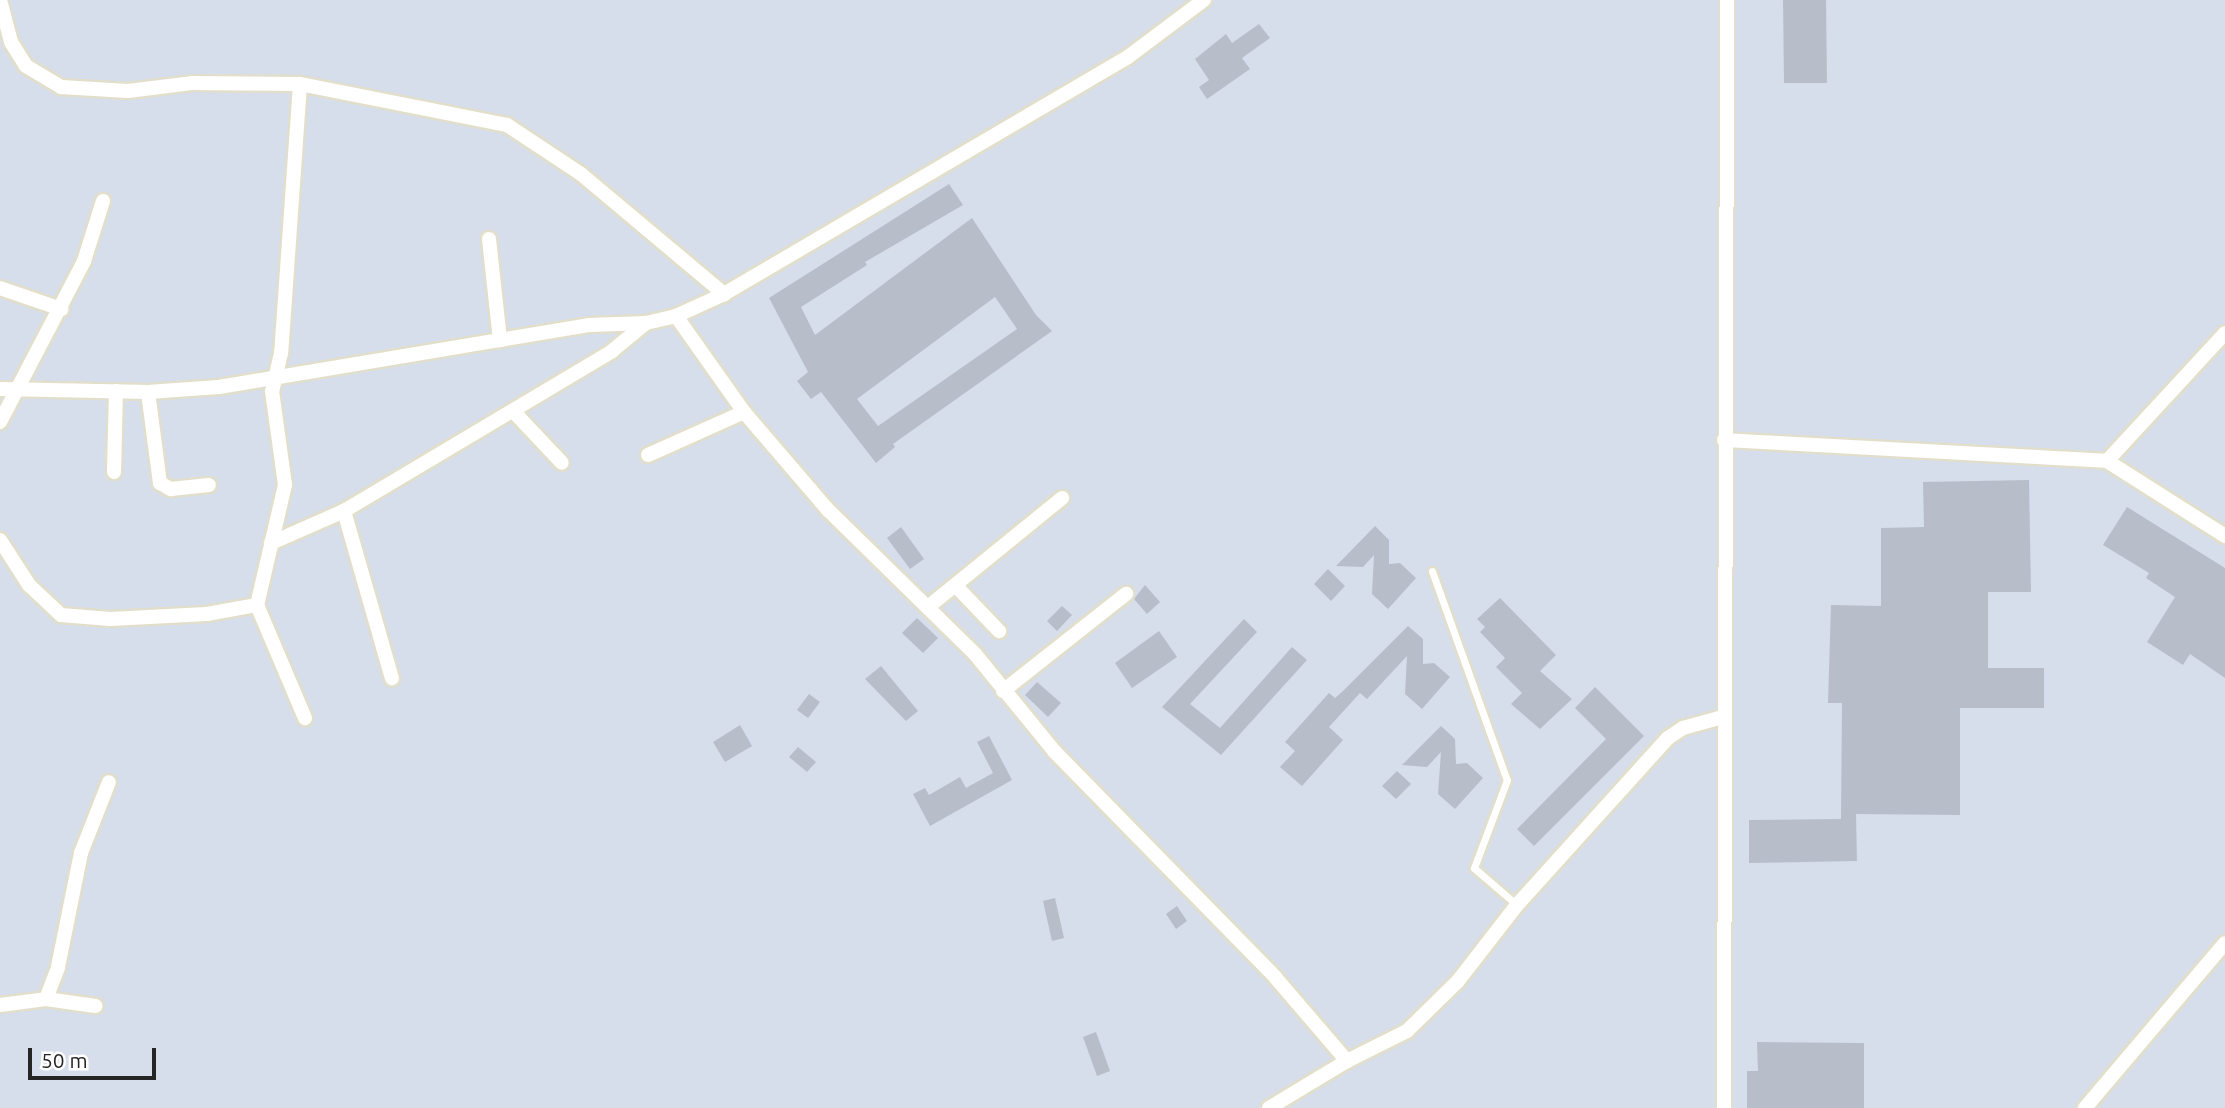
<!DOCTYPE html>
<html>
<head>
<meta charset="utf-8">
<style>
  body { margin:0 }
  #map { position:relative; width:2225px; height:1108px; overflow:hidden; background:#d6ddeb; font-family:Ubuntu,sans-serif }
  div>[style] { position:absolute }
  .building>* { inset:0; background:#b8bec9 }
  .roads { filter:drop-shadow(2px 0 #e1dfcb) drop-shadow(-2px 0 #e1dfcb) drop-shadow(0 2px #e1dfcb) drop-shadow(0 -2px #e1dfcb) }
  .service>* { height:7px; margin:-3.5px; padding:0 3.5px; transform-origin:3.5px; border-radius:3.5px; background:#fff }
  .minor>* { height:14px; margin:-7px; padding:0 7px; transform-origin:7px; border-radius:7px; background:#fff }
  span { translate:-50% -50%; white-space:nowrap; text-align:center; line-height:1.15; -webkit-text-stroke:5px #fff; paint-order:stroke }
  .scale { position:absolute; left:28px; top:1048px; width:128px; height:32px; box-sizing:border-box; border:4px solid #262626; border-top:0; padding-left:9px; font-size:21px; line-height:24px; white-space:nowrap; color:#262626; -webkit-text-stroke:5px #fff; paint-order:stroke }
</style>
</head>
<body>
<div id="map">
  <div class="building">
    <i style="clip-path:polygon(1783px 0,1826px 0,1827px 83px,1784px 83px)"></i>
    <i style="clip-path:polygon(1259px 24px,1270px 38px,1242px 58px,1250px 69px,1207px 99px,1199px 87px,1209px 80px,1195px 59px,1226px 34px,1232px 43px)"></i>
    <i style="clip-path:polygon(evenodd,949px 184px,963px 205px,865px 262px,867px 265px,801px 307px,815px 335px,972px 218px,1036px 315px,1052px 331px,893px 444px,895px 447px,876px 463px,821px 392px,811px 399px,797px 381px,808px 372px,769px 298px,949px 184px,995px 297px,1017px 329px,878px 426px,857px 399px,995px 297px)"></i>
    <i style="clip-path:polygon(2029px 480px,2031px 592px,1988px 592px,1988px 668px,2044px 668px,2044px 708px,1960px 708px,1960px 815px,1856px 814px,1857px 861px,1749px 863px,1749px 820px,1841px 819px,1842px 703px,1828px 703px,1831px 605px,1881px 606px,1881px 528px,1924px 527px,1923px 482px)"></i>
    <i style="clip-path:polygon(2127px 507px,2225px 568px,2225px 678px,2190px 654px,2183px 665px,2147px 642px,2175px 597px,2146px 578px,2149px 573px,2103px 545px)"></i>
    <i style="clip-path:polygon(1375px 526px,1389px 540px,1389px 564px,1400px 563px,1416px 578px,1388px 609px,1372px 594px,1374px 555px,1363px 567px,1336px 566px)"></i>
    <i style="clip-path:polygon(901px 527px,924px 559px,910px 569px,887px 538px)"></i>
    <i style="clip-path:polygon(1328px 569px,1345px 586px,1331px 601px,1314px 584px)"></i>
    <i style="clip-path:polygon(1145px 585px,1160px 602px,1147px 614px,1134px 599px)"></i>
    <i style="clip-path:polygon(1500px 598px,1556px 655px,1540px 671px,1572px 699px,1540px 729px,1511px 704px,1522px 693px,1496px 667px,1505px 658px,1480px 632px,1485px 627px,1477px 619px)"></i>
    <i style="clip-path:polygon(1062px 606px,1072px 615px,1057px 631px,1047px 621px)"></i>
    <i style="clip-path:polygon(917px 618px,938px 638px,923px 653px,902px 633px)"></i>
    <i style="clip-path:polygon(1244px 619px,1257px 632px,1190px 704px,1220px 728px,1292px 647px,1307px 660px,1221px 755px,1162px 707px)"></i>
    <i style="clip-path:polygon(1408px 626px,1423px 639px,1423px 664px,1434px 663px,1450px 677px,1422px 709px,1405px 694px,1407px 656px,1367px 699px,1360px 693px,1329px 727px,1343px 740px,1302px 786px,1280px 767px,1295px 751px,1285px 742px,1329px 693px,1335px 698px,1343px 691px)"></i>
    <i style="clip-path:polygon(1159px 631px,1177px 657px,1132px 688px,1115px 663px)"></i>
    <i style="clip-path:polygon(881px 666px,918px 711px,906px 721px,865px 679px)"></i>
    <i style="clip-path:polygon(1037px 682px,1061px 703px,1048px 717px,1025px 695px)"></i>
    <i style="clip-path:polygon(1595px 687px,1644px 736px,1534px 846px,1517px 829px,1606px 739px,1575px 708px)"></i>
    <i style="clip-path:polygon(809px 694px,820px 702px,808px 718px,797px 710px)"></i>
    <i style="clip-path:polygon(740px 725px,752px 746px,725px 762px,713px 742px)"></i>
    <i style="clip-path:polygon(1441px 726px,1455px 739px,1456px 764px,1467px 763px,1483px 778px,1455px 809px,1438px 794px,1441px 752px,1427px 767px,1402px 765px)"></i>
    <i style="clip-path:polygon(989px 736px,1012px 780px,930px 826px,913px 794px,925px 788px,929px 795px,960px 777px,966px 788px,993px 773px,977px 742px)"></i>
    <i style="clip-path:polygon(798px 747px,816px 762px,807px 772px,789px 757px)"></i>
    <i style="clip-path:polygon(1397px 771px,1411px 784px,1396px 799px,1382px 786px)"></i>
    <i style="clip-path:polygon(1055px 898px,1064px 938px,1052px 941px,1043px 901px)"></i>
    <i style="clip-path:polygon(1177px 906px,1187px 921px,1176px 929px,1166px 914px)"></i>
    <i style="clip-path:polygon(1096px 1032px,1110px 1071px,1097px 1076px,1083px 1037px)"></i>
    <i style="clip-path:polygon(1757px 1042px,1864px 1043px,1864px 1108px,1747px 1108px,1747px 1071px,1758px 1071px)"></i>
  </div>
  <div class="roads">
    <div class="service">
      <i style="left:1432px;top:571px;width:222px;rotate:70.3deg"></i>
      <i style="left:1507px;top:780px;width:94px;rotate:110.6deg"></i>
      <i style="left:1474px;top:868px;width:57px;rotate:40.7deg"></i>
    </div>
    <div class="minor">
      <i style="left:0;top:0;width:43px;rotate:75.3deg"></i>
      <i style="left:11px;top:42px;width:28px;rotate:58deg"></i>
      <i style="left:26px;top:66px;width:41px;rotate:31deg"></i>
      <i style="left:61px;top:87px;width:67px;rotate:3.4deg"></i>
      <i style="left:128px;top:91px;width:64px;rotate:-7.1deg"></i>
      <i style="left:192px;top:83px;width:108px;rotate:0.5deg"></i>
      <i style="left:300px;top:84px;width:211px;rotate:11.2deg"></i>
      <i style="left:507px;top:125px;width:89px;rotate:33.5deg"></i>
      <i style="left:581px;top:174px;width:187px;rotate:40deg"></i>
      <i style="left:300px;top:84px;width:270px;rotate:94deg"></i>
      <i style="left:281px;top:353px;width:39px;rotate:103deg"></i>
      <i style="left:272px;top:391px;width:95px;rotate:82.1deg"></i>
      <i style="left:285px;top:485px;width:123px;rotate:103.1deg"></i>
      <i style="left:257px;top:605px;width:123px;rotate:67deg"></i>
      <i style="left:489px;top:239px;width:102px;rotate:83.8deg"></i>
      <i style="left:0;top:288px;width:65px;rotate:19deg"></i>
      <i style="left:676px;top:316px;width:118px;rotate:54.7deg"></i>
      <i style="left:744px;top:412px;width:129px;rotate:49.4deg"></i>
      <i style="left:828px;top:510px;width:206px;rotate:44.4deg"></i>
      <i style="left:975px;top:654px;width:127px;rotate:50.8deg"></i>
      <i style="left:1055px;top:752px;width:315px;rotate:45.6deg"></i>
      <i style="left:1275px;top:977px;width:111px;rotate:49.4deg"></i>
      <i style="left:0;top:389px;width:148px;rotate:1.2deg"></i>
      <i style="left:148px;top:392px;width:71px;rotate:-4deg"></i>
      <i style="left:219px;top:387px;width:376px;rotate:-9.5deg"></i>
      <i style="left:590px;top:325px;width:56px;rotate:-2deg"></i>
      <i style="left:646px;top:323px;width:31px;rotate:-13deg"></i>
      <i style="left:676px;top:316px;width:53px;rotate:-24.6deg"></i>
      <i style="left:724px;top:294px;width:468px;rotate:-30.4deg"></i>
      <i style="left:1128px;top:57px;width:95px;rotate:-36.9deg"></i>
      <i style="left:148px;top:392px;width:92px;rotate:82.5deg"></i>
      <i style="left:160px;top:483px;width:13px;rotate:29deg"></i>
      <i style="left:171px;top:489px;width:38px;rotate:-6deg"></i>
      <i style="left:513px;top:411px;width:71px;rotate:46.7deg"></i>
      <i style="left:0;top:422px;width:182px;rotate:-62.4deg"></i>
      <i style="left:84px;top:261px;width:63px;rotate:-72.4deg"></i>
      <i style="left:1724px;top:440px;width:384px;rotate:3.1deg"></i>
      <i style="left:2107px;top:461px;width:140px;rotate:32.4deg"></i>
      <i style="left:648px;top:455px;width:105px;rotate:-24.1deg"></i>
      <i style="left:2107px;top:461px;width:174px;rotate:-47.3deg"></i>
      <i style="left:114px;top:472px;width:81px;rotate:-88.6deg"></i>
      <i style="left:344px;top:511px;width:174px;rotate:74deg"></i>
      <i style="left:0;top:540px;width:54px;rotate:57.2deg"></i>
      <i style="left:29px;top:585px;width:44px;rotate:43.2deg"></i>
      <i style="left:61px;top:615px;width:49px;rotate:4.7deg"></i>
      <i style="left:110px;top:619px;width:97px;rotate:-3deg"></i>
      <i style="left:207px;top:614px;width:51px;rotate:-10.2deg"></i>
      <i style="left:271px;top:543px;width:80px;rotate:-23.7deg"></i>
      <i style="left:344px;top:511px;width:312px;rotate:-30.8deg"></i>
      <i style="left:612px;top:351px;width:44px;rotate:-39.5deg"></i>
      <i style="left:955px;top:585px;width:64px;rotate:46.3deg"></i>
      <i style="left:928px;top:607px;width:173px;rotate:-39.1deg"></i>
      <i style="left:1003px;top:691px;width:157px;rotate:-38.3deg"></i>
      <i style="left:46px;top:999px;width:50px;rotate:8deg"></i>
      <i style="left:0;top:1005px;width:46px;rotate:-7.4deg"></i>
      <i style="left:46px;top:999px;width:34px;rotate:-69deg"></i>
      <i style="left:58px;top:967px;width:116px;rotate:-78.6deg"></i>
      <i style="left:81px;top:853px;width:76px;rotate:-68.5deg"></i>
      <i style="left:1269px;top:1108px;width:91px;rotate:-31.1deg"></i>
      <i style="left:1347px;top:1061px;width:67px;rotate:-26.6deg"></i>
      <i style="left:1407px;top:1031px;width:71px;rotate:-44.4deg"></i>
      <i style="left:1458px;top:981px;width:96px;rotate:-52.2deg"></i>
      <i style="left:1517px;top:905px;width:225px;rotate:-47.9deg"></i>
      <i style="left:1668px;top:738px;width:18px;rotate:-34deg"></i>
      <i style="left:1683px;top:728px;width:41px;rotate:-15.4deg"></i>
      <i style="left:1724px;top:1108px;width:1108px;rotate:-89.84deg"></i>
      <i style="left:2085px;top:1108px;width:216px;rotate:-49.7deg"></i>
    </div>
  </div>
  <div class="scale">50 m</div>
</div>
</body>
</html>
